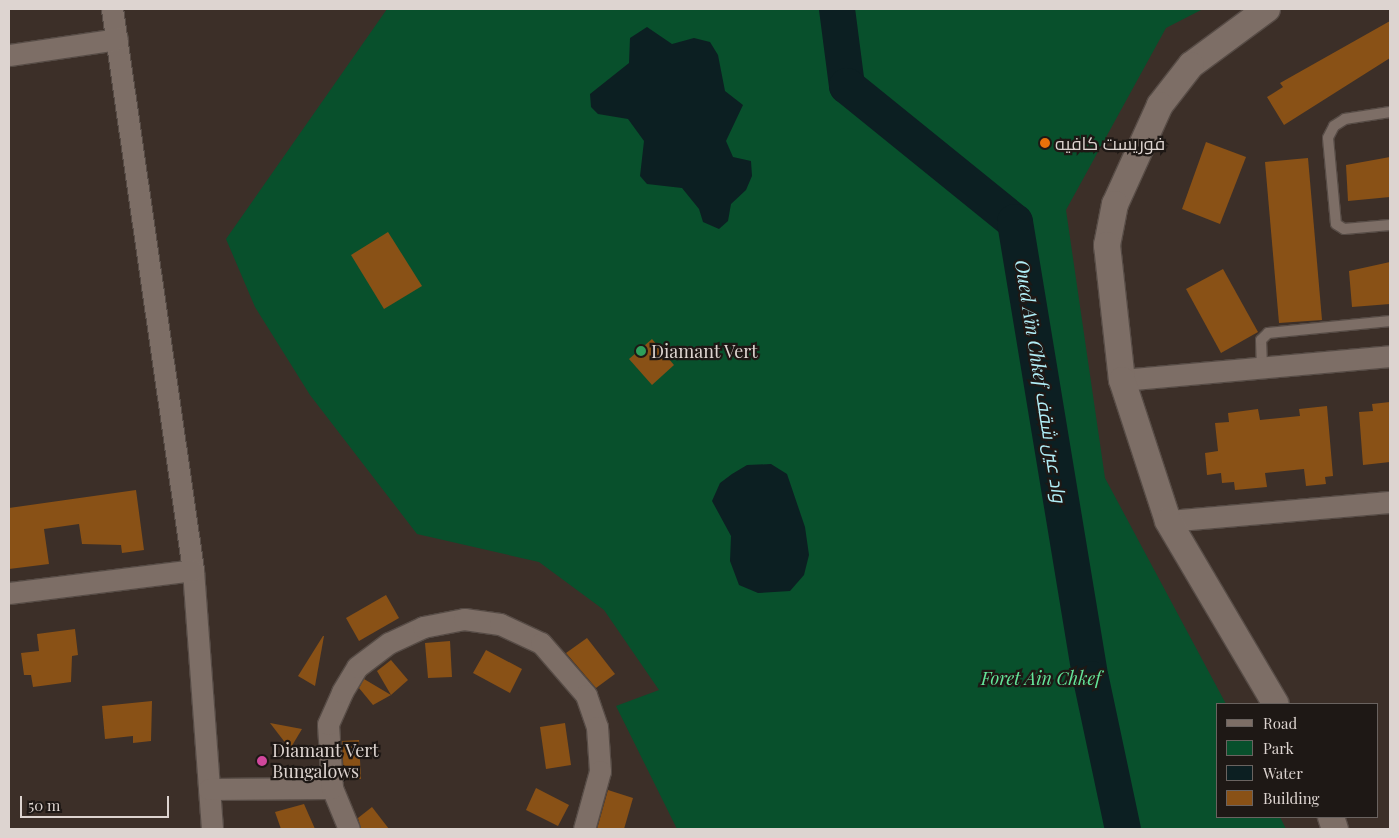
<!DOCTYPE html>
<html>
<head>
<meta charset="utf-8">
<style>
  body { margin:0 }
  #map { position:relative; width:1399px; height:838px; overflow:hidden; background:#3c2f28; font-family:"Playfair Display",Cairo,serif }
  div>[style] { position:absolute }
  .green>* { inset:0; background:#08502c }
  .water>* { inset:0; background:#0c1f22 }
  .river>* { height:36px; margin:-18px; padding:0 18px; transform-origin:18px; border-radius:18px; background:#0c1f22 }
  .building>* { inset:0; background:#895116 }
  .roads { filter:drop-shadow(1px 0 #574c46) drop-shadow(-1px 0 #574c46) drop-shadow(0 1px #574c46) drop-shadow(0 -1px #574c46) }
  .service>* { height:10px; margin:-5px; padding:0 5px; transform-origin:5px; border-radius:5px; background:#7d6e66 }
  .minor>* { height:21px; margin:-10.5px; padding:0 10.5px; transform-origin:10.5px; border-radius:10.5px; background:#7d6e66 }
  .tertiary>* { height:26px; margin:-13px; padding:0 13px; transform-origin:13px; border-radius:13px; background:#7d6e66 }
  .dots>* { width:14px; height:14px; translate:-50% -50%; box-sizing:border-box; border:2px solid #1e1815; border-radius:50% }
  span { translate:-50% -50%; white-space:nowrap; text-align:center; line-height:1.15; -webkit-text-stroke:4.5px #1e1815; paint-order:stroke }
  .poi-label { font-size:18px; color:#ddd4d0 }
  .left { translate:0 -50%; text-align:left }
  .park-label { font-size:18px; color:#64e599; font-style:italic }
  .water-label { font-size:19px; color:#b1eef7; font-style:italic }
  .frame { position:absolute; inset:0; border:10px solid #ddd4d0; pointer-events:none }
  .legend { position:absolute; left:1216px; top:703px; width:162px; height:115px; box-sizing:border-box; background:#1e1815; border:1px solid #6a6360; margin:0; padding:6px 9px; list-style:none; font-size:15px; color:#ddd4d0 }
  .legend li { display:flex; align-items:center; gap:10px; height:25px }
  .legend b { width:25px; border:1px solid #6a6360 }
  .scale { position:absolute; left:20px; top:796px; width:149px; height:22px; box-sizing:border-box; border:2px solid #ddd4d0; border-top:0; padding-left:6px; font-size:15px; line-height:18px; white-space:nowrap; color:#ddd4d0; -webkit-text-stroke:4px #1e1815; paint-order:stroke }
</style>
</head>
<body>
<div id="map">
  <div class="green">
    <i style="clip-path:polygon(387px 9px,1203px 9px,1166px 28px,1066px 210px,1105px 478px,1226px 704px,1218px 704px,1218px 817px,1280px 817px,1286px 829px,677px 829px,616px 706px,659px 690px,604px 610px,539px 562px,417px 534px,310px 395px,255px 307px,226px 239px)"></i>
  </div>
  <div class="water">
    <i style="clip-path:polygon(647px 27px,672px 44px,694px 38px,710px 42px,718px 55px,725px 91px,743px 105px,726px 141px,733px 157px,751px 161px,752px 176px,746px 190px,731px 204px,728px 221px,719px 229px,703px 222px,699px 209px,682px 188px,647px 184px,640px 176px,644px 141px,628px 119px,598px 114px,591px 107px,590px 94px,629px 63px,630px 38px)"></i>
    <i style="clip-path:polygon(771px 464px,787px 474px,805px 527px,809px 555px,804px 575px,790px 591px,758px 593px,739px 585px,730px 561px,731px 536px,712px 501px,720px 483px,732px 474px,747px 465px)"></i>
  </div>
  <div class="river">
    <i style="left:837px;top:9px;width:78px;rotate:82.6deg"></i>
    <i style="left:847px;top:86px;width:216px;rotate:39deg"></i>
    <i style="left:1015px;top:222px;width:463px;rotate:80.6deg"></i>
    <i style="left:1091px;top:679px;width:153px;rotate:78deg"></i>
  </div>
  <div class="building">
    <i style="clip-path:polygon(1390px 21px,1390px 58px,1284px 125px,1267px 97px,1283px 87px,1280px 83px)"></i>
    <i style="clip-path:polygon(1206px 142px,1246px 157px,1220px 224px,1182px 209px)"></i>
    <i style="clip-path:polygon(1390px 157px,1390px 197px,1348px 201px,1346px 165px)"></i>
    <i style="clip-path:polygon(1308px 158px,1322px 320px,1279px 323px,1265px 162px)"></i>
    <i style="clip-path:polygon(388px 232px,422px 286px,384px 309px,351px 255px)"></i>
    <i style="clip-path:polygon(1390px 262px,1390px 304px,1352px 307px,1349px 271px)"></i>
    <i style="clip-path:polygon(1223px 269px,1258px 332px,1221px 353px,1186px 289px)"></i>
    <i style="clip-path:polygon(652px 339px,674px 365px,652px 385px,629px 359px)"></i>
    <i style="clip-path:polygon(1390px 402px,1390px 462px,1363px 465px,1359px 412px,1373px 411px,1372px 404px)"></i>
    <i style="clip-path:polygon(1327px 406px,1333px 476px,1325px 477px,1326px 484px,1306px 486px,1304px 469px,1265px 473px,1267px 487px,1235px 490px,1234px 482px,1222px 483px,1221px 473px,1207px 475px,1205px 453px,1218px 451px,1215px 423px,1229px 422px,1228px 413px,1258px 409px,1260px 420px,1300px 416px,1299px 409px)"></i>
    <i style="clip-path:polygon(136px 490px,144px 550px,122px 553px,121px 545px,82px 544px,79px 524px,44px 529px,49px 564px,9px 569px,9px 508px)"></i>
    <i style="clip-path:polygon(386px 595px,399px 618px,359px 641px,346px 618px)"></i>
    <i style="clip-path:polygon(75px 629px,78px 655px,72px 656px,71px 682px,33px 687px,31px 675px,24px 675px,21px 653px,39px 651px,37px 634px)"></i>
    <i style="clip-path:polygon(323px 636px,324px 636px,315px 686px,298px 676px)"></i>
    <i style="clip-path:polygon(587px 638px,615px 674px,596px 688px,566px 653px)"></i>
    <i style="clip-path:polygon(450px 641px,452px 677px,428px 678px,425px 643px)"></i>
    <i style="clip-path:polygon(486px 650px,522px 669px,510px 693px,473px 673px)"></i>
    <i style="clip-path:polygon(391px 660px,408px 680px,391px 695px,377px 671px)"></i>
    <i style="clip-path:polygon(364px 679px,391px 695px,373px 705px,359px 688px)"></i>
    <i style="clip-path:polygon(152px 701px,151px 741px,133px 743px,133px 736px,105px 739px,102px 706px)"></i>
    <i style="clip-path:polygon(270px 723px,302px 729px,290px 749px)"></i>
    <i style="clip-path:polygon(565px 723px,571px 765px,546px 769px,540px 727px)"></i>
    <i style="clip-path:polygon(359px 740px,361px 779px,344px 778px,342px 741px)"></i>
    <i style="clip-path:polygon(536px 788px,569px 805px,558px 826px,526px 810px)"></i>
    <i style="clip-path:polygon(608px 790px,633px 798px,624px 829px,597px 829px)"></i>
    <i style="clip-path:polygon(304px 804px,315px 829px,281px 829px,275px 812px)"></i>
    <i style="clip-path:polygon(372px 807px,389px 829px,361px 829px,358px 818px)"></i>
  </div>
  <div class="roads">
    <div class="service">
      <i style="left:1390px;top:112px;width:46px;rotate:171.2deg"></i>
      <i style="left:1345px;top:119px;width:13px;rotate:148deg"></i>
      <i style="left:1334px;top:126px;width:13px;rotate:117deg"></i>
      <i style="left:1328px;top:138px;width:86px;rotate:84.7deg"></i>
      <i style="left:1336px;top:224px;width:9px;rotate:32deg"></i>
      <i style="left:1344px;top:229px;width:46px;rotate:-5deg"></i>
      <i style="left:1262px;top:368px;width:28px;rotate:-92deg"></i>
      <i style="left:1261px;top:340px;width:10px;rotate:-45deg"></i>
      <i style="left:1268px;top:333px;width:123px;rotate:-5.6deg"></i>
    </div>
    <div class="minor">
      <i style="left:112px;top:9px;width:567px;rotate:81.78deg"></i>
      <i style="left:193px;top:570px;width:260px;rotate:85.8deg"></i>
      <i style="left:9px;top:55px;width:109px;rotate:-8.4deg"></i>
      <i style="left:1122px;top:380px;width:269px;rotate:-5.1deg"></i>
      <i style="left:1168px;top:521px;width:223px;rotate:-4.9deg"></i>
      <i style="left:9px;top:593px;width:185px;rotate:-7.1deg"></i>
      <i style="left:209px;top:789px;width:123px;rotate:-0.5deg"></i>
      <i style="left:349px;top:829px;width:44px;rotate:-112.5deg"></i>
      <i style="left:332px;top:788px;width:64px;rotate:-93.6deg"></i>
      <i style="left:328px;top:724px;width:35px;rotate:-66deg"></i>
      <i style="left:342px;top:692px;width:29px;rotate:-59deg"></i>
      <i style="left:357px;top:667px;width:40px;rotate:-37deg"></i>
      <i style="left:389px;top:643px;width:38px;rotate:-25deg"></i>
      <i style="left:423px;top:627px;width:42px;rotate:-11deg"></i>
      <i style="left:464px;top:619px;width:36px;rotate:8deg"></i>
      <i style="left:500px;top:624px;width:45px;rotate:24.9deg"></i>
      <i style="left:541px;top:643px;width:69px;rotate:49.1deg"></i>
      <i style="left:586px;top:695px;width:34px;rotate:71deg"></i>
      <i style="left:597px;top:727px;width:44px;rotate:86.1deg"></i>
      <i style="left:600px;top:771px;width:60px;rotate:105.4deg"></i>
    </div>
    <div class="tertiary">
      <i style="left:1267px;top:9px;width:94px;rotate:143.6deg"></i>
      <i style="left:1191px;top:65px;width:51px;rotate:127.8deg"></i>
      <i style="left:1160px;top:105px;width:109px;rotate:114.4deg"></i>
      <i style="left:1115px;top:204px;width:42px;rotate:101deg"></i>
      <i style="left:1107px;top:245px;width:136px;rotate:83.7deg"></i>
      <i style="left:1122px;top:380px;width:148px;rotate:71.9deg"></i>
      <i style="left:1168px;top:521px;width:212px;rotate:59.5deg"></i>
      <i style="left:1331px;top:817px;width:13px;rotate:72deg"></i>
    </div>
  </div>
  <div class="dots">
    <i style="left:1045px;top:143px;background:#e8710a"></i>
    <i style="left:641px;top:351px;background:#2e9e5b"></i>
    <i style="left:262px;top:761px;background:#d1479c"></i>
  </div>
  <div class="poi-label">
    <span class="left" style="left:1055px;top:143px">فوريست كافيه</span>
    <span class="left" style="left:651px;top:351px">Diamant Vert</span>
    <span class="left" style="left:272px;top:761px">Diamant Vert<br>Bungalows</span>
  </div>
  <div class="park-label">
    <span style="left:1041px;top:678px">Foret Ain Chkef</span>
  </div>
  <div class="water-label">
    <span style="left:1041px;top:381px;rotate:81deg">Oued Aïn Chkef واد عين شقف</span>
  </div>
  <div class="frame"></div>
  <ul class="legend">
  <li><b style="height:6px;background:#7d6e66"></b>Road</li>
  <li><b style="height:14px;background:#08502c"></b>Park</li>
  <li><b style="height:14px;background:#0c1f22"></b>Water</li>
  <li><b style="height:14px;background:#895116"></b>Building</li>
  </ul>
  <div class="scale">50 m</div>
</div>
</body>
</html>
